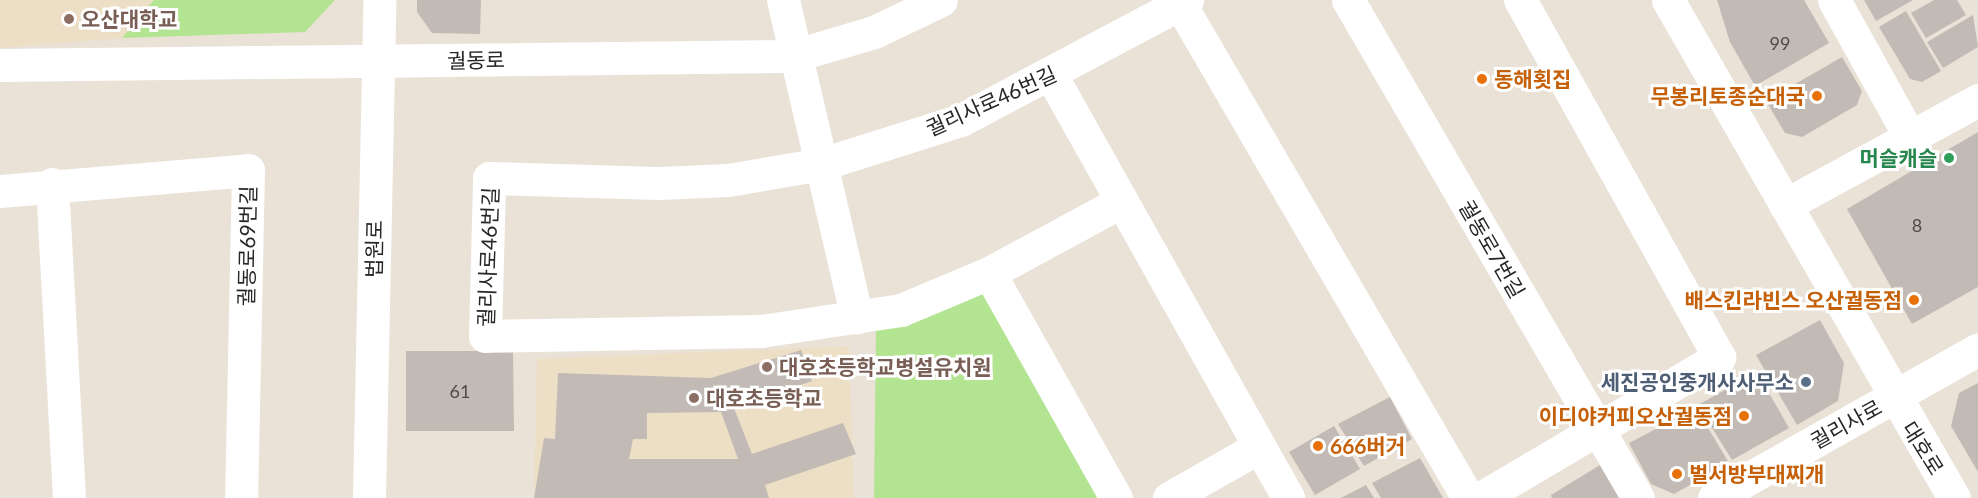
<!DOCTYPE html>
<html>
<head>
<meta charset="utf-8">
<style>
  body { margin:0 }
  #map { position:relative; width:1978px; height:498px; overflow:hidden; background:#eae1d7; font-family:Lato,"Noto Sans KR",sans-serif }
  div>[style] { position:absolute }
  .education>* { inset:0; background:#eddec6 }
  .green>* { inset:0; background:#b2e491 }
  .building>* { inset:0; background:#c2bbb5 }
  .minor>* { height:33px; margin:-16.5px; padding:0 16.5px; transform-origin:16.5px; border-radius:16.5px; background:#fff }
  .dots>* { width:16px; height:16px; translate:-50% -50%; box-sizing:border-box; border:3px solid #fff; border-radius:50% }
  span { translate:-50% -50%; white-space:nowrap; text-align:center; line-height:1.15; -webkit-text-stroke:6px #fff; paint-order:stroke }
  .number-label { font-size:18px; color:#4e4c4a }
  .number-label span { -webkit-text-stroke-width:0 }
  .education-label { font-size:21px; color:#785e54; font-weight:700 }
  .left { translate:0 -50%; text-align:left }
  .street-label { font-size:21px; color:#272727 }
  .food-label { font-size:21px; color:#c56008; font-weight:700 }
  .right { translate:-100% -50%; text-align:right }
  .leisure-label { font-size:21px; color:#27864d; font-weight:700 }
  .service-label { font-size:21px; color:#4e5e75; font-weight:700 }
</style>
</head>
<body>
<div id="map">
  <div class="education">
    <i style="clip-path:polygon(0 0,154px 0,122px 38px,0 48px)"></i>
    <i style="clip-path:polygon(849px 346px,854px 498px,534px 498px,537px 359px)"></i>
  </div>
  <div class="green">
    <i style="clip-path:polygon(154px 0,334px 0,334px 1px,305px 32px,122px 38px)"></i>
    <i style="clip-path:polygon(981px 290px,1108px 498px,874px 498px,876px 330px)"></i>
  </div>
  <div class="building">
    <i style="clip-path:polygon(417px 0,481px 0,480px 34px,432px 33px,417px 12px)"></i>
    <i style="clip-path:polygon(1717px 0,1804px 0,1829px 43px,1755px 86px,1730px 42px)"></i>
    <i style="clip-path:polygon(1864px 0,1913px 0,1876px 21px)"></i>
    <i style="clip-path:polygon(1934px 0,1957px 0,1966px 15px,1926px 38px,1911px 13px)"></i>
    <i style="clip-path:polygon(1906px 11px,1941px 71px,1922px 82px,1910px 79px,1879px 27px)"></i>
    <i style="clip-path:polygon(1973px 15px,1978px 47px,1943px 68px,1927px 42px)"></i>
    <i style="clip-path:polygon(1842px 57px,1862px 91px,1857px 105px,1802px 137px,1785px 133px,1766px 101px)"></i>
    <i style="clip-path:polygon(1978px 132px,1978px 287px,1912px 324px,1847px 209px)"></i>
    <i style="clip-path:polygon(1820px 320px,1844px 363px,1838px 401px,1797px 425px,1756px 355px)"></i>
    <i style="clip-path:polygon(evenodd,801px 350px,812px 381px,734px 408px,752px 454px,843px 423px,856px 454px,765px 485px,769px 498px,534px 498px,544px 438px,555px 439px,558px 373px,711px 378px,801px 350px,721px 412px,738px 459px,629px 459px,633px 439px,647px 439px,647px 413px,721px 412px)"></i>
    <i style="clip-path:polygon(406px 351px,513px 351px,514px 431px,406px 431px)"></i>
    <i style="clip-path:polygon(1757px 372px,1789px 428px,1732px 460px,1698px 405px)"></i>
    <i style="clip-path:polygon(1978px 383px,1978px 472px,1951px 426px,1959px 393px)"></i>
    <i style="clip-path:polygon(1390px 397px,1412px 439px,1364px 466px,1338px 424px)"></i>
    <i style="clip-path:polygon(1696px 408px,1729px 463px,1674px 494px,1651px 484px,1629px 443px)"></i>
    <i style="clip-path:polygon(1334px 426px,1360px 469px,1315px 495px,1289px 452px)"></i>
    <i style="clip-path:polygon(1420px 458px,1443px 498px,1381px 498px,1372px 483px)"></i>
    <i style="clip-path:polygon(1605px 462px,1625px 498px,1552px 498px,1551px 495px)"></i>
    <i style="clip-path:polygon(1366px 485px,1374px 498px,1341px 498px)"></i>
  </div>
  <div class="minor">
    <i style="left:783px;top:0;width:326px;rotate:76.9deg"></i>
    <i style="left:1348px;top:0;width:576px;rotate:59.79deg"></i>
    <i style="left:1668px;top:0;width:574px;rotate:60.13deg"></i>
    <i style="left:1834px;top:0;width:157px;rotate:61deg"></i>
    <i style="left:1180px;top:4px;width:572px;rotate:59.76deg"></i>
    <i style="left:0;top:65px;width:793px;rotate:-0.65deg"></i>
    <i style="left:793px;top:56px;width:84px;rotate:-16.5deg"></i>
    <i style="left:874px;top:32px;width:74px;rotate:-25.5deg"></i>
    <i style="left:1051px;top:75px;width:485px;rotate:60.7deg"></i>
    <i style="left:52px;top:184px;width:314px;rotate:86.9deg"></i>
    <i style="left:0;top:191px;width:249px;rotate:-4.8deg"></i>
    <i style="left:248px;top:170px;width:328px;rotate:91.2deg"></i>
    <i style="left:1785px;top:205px;width:220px;rotate:-28.5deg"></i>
    <i style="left:989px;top:273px;width:151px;rotate:-28.4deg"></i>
    <i style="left:369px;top:498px;width:498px;rotate:-88.8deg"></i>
    <i style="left:1116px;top:498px;width:258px;rotate:-119.4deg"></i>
    <i style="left:989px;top:273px;width:95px;rotate:157.2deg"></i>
    <i style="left:901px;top:310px;width:142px;rotate:171.5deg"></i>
    <i style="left:761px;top:331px;width:276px;rotate:179deg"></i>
    <i style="left:485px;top:336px;width:158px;rotate:-88.5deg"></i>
    <i style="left:489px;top:178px;width:169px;rotate:1.7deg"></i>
    <i style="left:658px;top:183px;width:70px;rotate:-2.5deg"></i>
    <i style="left:728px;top:180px;width:95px;rotate:-9.7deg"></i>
    <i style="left:822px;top:164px;width:146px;rotate:-17.6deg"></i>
    <i style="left:961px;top:120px;width:256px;rotate:-28deg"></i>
    <i style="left:1169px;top:498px;width:101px;rotate:-29.6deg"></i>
    <i style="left:1481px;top:498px;width:277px;rotate:-30.6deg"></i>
    <i style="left:1719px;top:357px;width:409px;rotate:-119.1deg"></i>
    <i style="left:1714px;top:498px;width:303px;rotate:-29.4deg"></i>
  </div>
  <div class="dots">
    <i style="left:69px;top:19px;background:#8d6e63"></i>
    <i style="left:1482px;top:79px;background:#e8710a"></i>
    <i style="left:1817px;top:96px;background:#e8710a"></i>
    <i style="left:1949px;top:158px;background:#2e9e5b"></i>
    <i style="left:1914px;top:300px;background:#e8710a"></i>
    <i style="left:767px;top:367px;background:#8d6e63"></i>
    <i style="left:1806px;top:382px;background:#5c6f8a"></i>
    <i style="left:694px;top:398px;background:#8d6e63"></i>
    <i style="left:1744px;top:416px;background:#e8710a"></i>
    <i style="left:1318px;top:446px;background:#e8710a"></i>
    <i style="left:1677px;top:474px;background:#e8710a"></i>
  </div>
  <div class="number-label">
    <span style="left:1780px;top:43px">99</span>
    <span style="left:1917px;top:225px">8</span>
    <span style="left:460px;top:391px">61</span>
  </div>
  <div class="education-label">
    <span class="left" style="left:81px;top:19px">오산대학교</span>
    <span class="left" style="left:779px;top:367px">대호초등학교병설유치원</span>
    <span class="left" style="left:706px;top:398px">대호초등학교</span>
  </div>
  <div class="street-label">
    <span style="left:476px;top:60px;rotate:-1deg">궐동로</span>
    <span style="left:991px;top:101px;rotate:-24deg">궐리사로46번길</span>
    <span style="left:247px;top:246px;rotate:-89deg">궐동로69번길</span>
    <span style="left:374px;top:249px;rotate:-89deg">법원로</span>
    <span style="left:1492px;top:249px;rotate:60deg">궐동로7번길</span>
    <span style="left:488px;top:257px;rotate:-88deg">궐리사로46번길</span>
    <span style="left:1846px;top:424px;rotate:-29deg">궐리사로</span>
    <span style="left:1923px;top:448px;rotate:58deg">대호로</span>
  </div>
  <div class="food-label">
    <span class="left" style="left:1494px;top:79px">동해횟집</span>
    <span class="right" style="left:1805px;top:96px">무봉리토종순대국</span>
    <span class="right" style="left:1902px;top:300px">배스킨라빈스 오산궐동점</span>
    <span class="right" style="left:1732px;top:416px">이디야커피오산궐동점</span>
    <span class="left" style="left:1330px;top:446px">666버거</span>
    <span class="left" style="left:1689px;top:474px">벌서방부대찌개</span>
  </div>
  <div class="leisure-label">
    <span class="right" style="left:1937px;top:158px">머슬캐슬</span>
  </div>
  <div class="service-label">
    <span class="right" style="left:1794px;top:382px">세진공인중개사사무소</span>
  </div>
</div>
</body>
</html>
